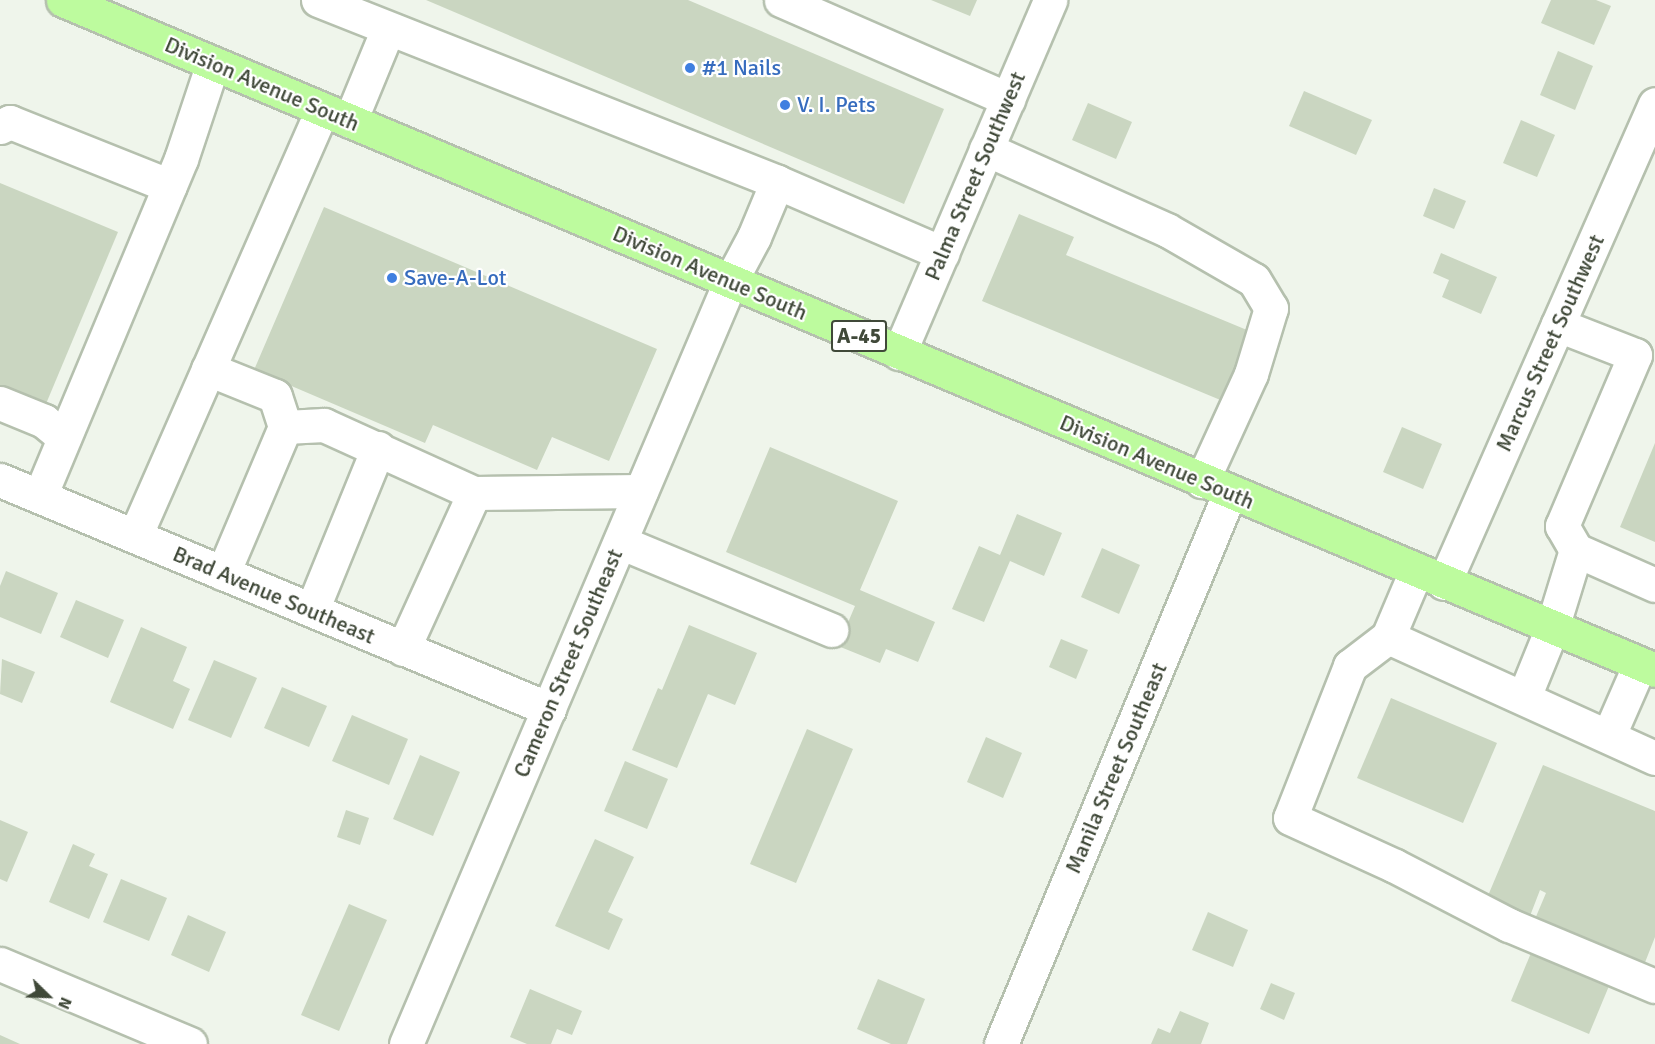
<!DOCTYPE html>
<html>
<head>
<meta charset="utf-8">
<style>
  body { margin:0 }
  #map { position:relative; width:1655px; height:1044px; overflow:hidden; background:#eff5eb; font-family:Signika,sans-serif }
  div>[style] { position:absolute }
  .building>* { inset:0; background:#cad6c1 }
  .roads { filter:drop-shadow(2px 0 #b5c0ae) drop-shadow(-2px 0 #b5c0ae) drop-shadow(0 2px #b5c0ae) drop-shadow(0 -2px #b5c0ae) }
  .minor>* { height:33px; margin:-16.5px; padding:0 16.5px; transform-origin:16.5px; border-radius:16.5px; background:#fff }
  .major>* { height:33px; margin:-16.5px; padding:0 16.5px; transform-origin:16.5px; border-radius:16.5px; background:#bdfb9e }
  .dots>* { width:16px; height:16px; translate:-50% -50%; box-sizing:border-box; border:3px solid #fff; border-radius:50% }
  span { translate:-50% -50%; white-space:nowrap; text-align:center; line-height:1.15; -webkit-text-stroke:4.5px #fff; paint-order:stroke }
  .shield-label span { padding:2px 4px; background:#fff; border:2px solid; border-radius:4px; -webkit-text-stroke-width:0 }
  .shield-label { font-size:21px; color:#404939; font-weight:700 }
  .shop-label { font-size:22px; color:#366cbe }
  .left { translate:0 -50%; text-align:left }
  .street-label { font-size:22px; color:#404939 }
  .north { position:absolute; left:18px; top:966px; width:60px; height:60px; -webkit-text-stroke:4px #fff; paint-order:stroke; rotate:113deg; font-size:16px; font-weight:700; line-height:24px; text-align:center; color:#404939 }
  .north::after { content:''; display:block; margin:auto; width:21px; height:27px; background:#404939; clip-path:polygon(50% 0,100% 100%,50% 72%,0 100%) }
</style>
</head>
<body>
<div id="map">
  <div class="building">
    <i style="clip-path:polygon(426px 0,688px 0,944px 109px,904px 204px)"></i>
    <i style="clip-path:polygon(931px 0,977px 0,970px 16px)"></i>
    <i style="clip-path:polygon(1551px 0,1596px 0,1611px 6px,1594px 45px,1541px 23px)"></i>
    <i style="clip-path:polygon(1558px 51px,1593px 66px,1575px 110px,1540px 95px)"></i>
    <i style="clip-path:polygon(1304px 91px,1372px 120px,1356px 155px,1289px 126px)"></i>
    <i style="clip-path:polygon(1088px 103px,1132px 122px,1116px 159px,1072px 140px)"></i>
    <i style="clip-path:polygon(1521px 120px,1555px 135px,1537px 177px,1503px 163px)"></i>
    <i style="clip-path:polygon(0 183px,118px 232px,43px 411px,0 393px)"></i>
    <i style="clip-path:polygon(1434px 188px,1466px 201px,1454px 229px,1423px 216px)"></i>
    <i style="clip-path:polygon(324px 207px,657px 349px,609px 461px,552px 437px,537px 470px,433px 425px,425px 443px,254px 370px)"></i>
    <i style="clip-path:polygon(1019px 214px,1074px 237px,1066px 255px,1259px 335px,1230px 404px,982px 301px)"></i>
    <i style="clip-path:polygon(1441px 253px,1497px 277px,1481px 314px,1442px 297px,1449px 280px,1433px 273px)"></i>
    <i style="clip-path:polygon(1402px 427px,1442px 444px,1423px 489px,1383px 472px)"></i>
    <i style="clip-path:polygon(1655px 443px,1655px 542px,1620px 527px)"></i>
    <i style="clip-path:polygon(770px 447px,898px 501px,860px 590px,935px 622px,918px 662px,886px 649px,880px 663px,838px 646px,855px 606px,726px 552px)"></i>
    <i style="clip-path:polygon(1017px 514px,1062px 533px,1044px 576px,1010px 561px,984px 622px,952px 609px,979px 546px,1000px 555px)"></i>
    <i style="clip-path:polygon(1102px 548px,1140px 565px,1119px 614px,1081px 597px)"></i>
    <i style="clip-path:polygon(6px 571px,58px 593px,41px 634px,0 617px,0 586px)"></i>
    <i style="clip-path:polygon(76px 600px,124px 620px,108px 658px,60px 637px)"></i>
    <i style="clip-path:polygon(689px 625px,757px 653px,735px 705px,708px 694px,677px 768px,632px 750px,658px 688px,662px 690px)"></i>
    <i style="clip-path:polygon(141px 627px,187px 647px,173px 681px,190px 689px,173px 729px,110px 702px)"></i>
    <i style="clip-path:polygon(1061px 639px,1088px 650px,1076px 679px,1049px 667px)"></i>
    <i style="clip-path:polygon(2px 659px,35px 672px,22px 703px,0 694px)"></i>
    <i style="clip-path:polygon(214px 660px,257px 678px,231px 738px,188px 720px)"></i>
    <i style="clip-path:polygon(282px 687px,327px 706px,309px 747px,264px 728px)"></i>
    <i style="clip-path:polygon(1391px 698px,1497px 743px,1463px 823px,1357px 778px)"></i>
    <i style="clip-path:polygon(352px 715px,408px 739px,389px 785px,332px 761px)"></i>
    <i style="clip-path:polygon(807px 729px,853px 749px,796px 883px,750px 864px)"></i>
    <i style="clip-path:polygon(986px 737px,1022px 753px,1003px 798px,967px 782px)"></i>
    <i style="clip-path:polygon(420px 755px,460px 772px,433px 836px,393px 819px)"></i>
    <i style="clip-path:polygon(625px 761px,668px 779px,647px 829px,604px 811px)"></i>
    <i style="clip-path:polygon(1543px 765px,1655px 811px,1655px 937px,1644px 965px,1535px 919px,1546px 893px,1540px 890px,1530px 916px,1487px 898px)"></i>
    <i style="clip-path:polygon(346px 810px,369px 818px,360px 845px,337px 837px)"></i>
    <i style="clip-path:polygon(0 820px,28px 832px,7px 882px,0 879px)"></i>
    <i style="clip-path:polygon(595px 839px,634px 857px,608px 912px,623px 919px,609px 950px,555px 926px)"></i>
    <i style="clip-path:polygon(73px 844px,95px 854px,89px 866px,108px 874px,89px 919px,49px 902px)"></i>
    <i style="clip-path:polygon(121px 879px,167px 898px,149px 941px,103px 922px)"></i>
    <i style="clip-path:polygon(349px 904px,387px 920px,339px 1031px,301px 1015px)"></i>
    <i style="clip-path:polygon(1208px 912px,1248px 930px,1233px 967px,1192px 950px)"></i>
    <i style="clip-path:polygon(188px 915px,226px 932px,209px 972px,171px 955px)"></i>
    <i style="clip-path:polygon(1531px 953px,1609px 986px,1589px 1034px,1511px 1001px)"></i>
    <i style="clip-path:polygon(878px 979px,925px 999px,907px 1044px,891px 1044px,857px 1029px)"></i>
    <i style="clip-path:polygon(1271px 983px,1295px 993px,1284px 1020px,1260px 1009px)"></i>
    <i style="clip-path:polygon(530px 989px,582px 1011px,572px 1035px,557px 1029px,551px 1044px,527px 1044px,510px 1037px)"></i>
    <i style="clip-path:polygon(1180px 1011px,1209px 1023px,1201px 1044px,1151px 1044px,1158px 1028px,1170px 1033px)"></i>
    <i style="clip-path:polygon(0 1035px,20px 1044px,0 1044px)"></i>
  </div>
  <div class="roads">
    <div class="minor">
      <i style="left:318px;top:0;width:494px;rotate:21.6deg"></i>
      <i style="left:777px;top:182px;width:180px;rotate:23.3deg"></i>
      <i style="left:781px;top:0;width:248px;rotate:23.6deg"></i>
      <i style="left:350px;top:121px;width:100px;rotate:-67.6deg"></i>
      <i style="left:0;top:127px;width:11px;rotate:-27deg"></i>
      <i style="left:10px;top:122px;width:172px;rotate:21.8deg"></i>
      <i style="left:986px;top:149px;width:198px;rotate:24.1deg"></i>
      <i style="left:1167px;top:230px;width:100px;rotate:29.9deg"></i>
      <i style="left:1254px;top:280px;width:33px;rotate:59deg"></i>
      <i style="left:1271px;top:308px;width:69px;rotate:106.9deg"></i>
      <i style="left:1251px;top:374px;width:118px;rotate:114.6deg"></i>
      <i style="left:899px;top:353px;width:384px;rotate:-66.8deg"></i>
      <i style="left:208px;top:369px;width:72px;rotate:21.9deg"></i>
      <i style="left:275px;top:396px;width:33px;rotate:72deg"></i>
      <i style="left:285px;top:427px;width:159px;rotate:113deg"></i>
      <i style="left:0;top:403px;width:48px;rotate:22.2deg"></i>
      <i style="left:44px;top:421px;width:26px;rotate:40deg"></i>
      <i style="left:285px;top:427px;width:39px;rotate:-3deg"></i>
      <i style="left:324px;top:425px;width:165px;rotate:24.4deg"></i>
      <i style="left:0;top:480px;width:595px;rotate:22.64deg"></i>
      <i style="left:40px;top:496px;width:365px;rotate:-67.3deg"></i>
      <i style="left:181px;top:159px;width:101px;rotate:-71.6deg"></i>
      <i style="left:135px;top:536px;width:466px;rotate:-66.3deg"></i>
      <i style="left:620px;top:542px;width:229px;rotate:22.6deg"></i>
      <i style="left:1576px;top:550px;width:86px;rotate:23.9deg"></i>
      <i style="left:1416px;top:571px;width:72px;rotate:113deg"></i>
      <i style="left:1388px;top:637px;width:293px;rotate:24.4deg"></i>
      <i style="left:1444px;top:583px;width:523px;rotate:-66.23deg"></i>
      <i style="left:312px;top:610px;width:175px;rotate:-67.8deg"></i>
      <i style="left:1388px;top:637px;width:48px;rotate:142.7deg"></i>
      <i style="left:1350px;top:666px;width:163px;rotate:111.5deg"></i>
      <i style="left:1290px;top:818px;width:115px;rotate:24.6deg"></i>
      <i style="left:1395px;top:866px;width:128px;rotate:27.4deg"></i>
      <i style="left:1509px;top:925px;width:158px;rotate:22.7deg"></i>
      <i style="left:403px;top:649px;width:171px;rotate:-65.5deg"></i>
      <i style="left:474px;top:493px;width:167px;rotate:-0.7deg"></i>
      <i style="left:1524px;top:697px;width:74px;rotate:-67.9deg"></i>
      <i style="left:1552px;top:628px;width:82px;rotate:-72.9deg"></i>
      <i style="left:1576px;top:550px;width:28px;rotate:-120deg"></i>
      <i style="left:1562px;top:526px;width:186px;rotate:-66.9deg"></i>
      <i style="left:1635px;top:355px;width:83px;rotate:-158.7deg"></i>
      <i style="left:1609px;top:735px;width:77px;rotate:-66.4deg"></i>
      <i style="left:0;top:964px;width:206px;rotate:22.8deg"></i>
      <i style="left:406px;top:1044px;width:828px;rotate:-66.96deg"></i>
      <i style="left:730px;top:282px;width:51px;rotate:-61.9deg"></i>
      <i style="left:754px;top:237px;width:60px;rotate:-67.3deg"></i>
      <i style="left:1001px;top:1044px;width:598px;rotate:-67.47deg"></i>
    </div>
    <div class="major">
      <i style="left:63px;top:0;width:1727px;rotate:22.82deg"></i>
    </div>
  </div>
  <div class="dots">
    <i style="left:690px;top:68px;background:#3f7fe0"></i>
    <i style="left:785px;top:105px;background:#3f7fe0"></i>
    <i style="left:392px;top:278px;background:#3f7fe0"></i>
  </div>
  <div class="shield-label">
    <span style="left:859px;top:336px">A-45</span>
  </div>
  <div class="shop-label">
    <span class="left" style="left:702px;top:68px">#1 Nails</span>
    <span class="left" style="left:797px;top:105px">V. I. Pets</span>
    <span class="left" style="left:404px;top:278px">Save-A-Lot</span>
  </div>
  <div class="street-label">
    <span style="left:262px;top:84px;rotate:23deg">Division Avenue South</span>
    <span style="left:975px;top:176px;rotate:-67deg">Palma Street Southwest</span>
    <span style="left:710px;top:273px;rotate:23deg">Division Avenue South</span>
    <span style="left:1550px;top:343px;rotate:-66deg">Marcus Street Southwest</span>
    <span style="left:1157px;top:462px;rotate:23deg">Division Avenue South</span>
    <span style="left:274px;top:595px;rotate:23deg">Brad Avenue Southeast</span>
    <span style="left:568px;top:663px;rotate:-67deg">Cameron Street Southeast</span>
    <span style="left:1116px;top:768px;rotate:-67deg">Manila Street Southeast</span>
  </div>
  <div class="north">N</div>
</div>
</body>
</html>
